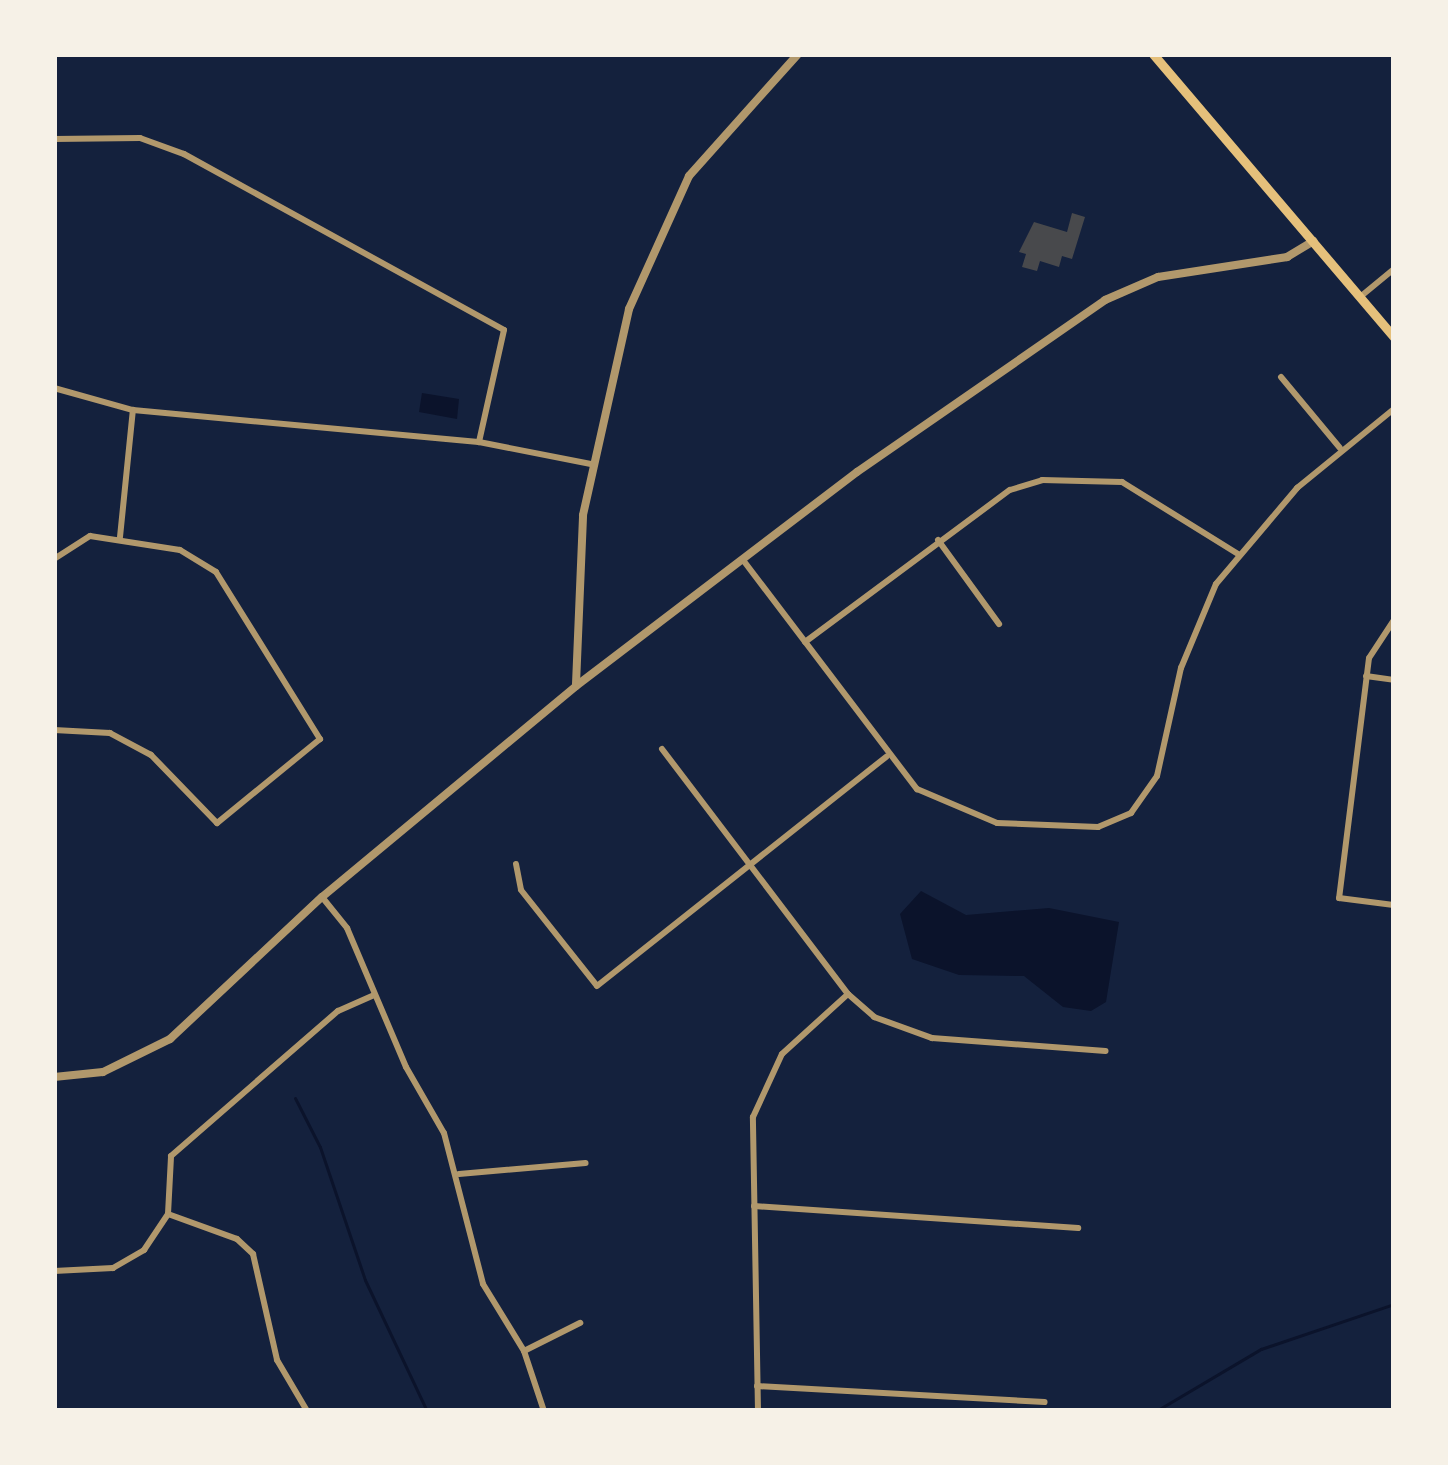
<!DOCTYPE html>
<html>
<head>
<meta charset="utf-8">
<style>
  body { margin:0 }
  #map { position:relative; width:1448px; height:1465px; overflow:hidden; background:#14213d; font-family:"Source Serif 4",serif }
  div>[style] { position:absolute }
  .water>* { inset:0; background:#0b132b }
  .stream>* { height:3px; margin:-1.5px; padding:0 1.5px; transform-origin:1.5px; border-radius:1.5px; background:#0b132b }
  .building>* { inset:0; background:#48494c }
  .minor>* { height:6px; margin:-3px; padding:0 3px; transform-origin:3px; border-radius:3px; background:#b1986c }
  .tertiary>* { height:8px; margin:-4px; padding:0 4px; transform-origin:4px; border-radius:4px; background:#b1986c }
  .secondary>* { height:9px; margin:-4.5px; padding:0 4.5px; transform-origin:4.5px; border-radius:4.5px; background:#e5c07b }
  span { translate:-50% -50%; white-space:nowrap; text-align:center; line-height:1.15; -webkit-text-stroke:12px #f6f1e7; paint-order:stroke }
  .frame { position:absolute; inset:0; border:57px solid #f6f1e7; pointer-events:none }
</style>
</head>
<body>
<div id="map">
  <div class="water">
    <i style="clip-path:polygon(422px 393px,459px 399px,457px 419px,419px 412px)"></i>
    <i style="clip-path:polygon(921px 891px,966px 915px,1049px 908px,1119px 922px,1106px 1002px,1091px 1011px,1063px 1007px,1024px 976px,959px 975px,912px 959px,900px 914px)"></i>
  </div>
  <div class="stream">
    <i style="left:295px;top:1098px;width:55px;rotate:63deg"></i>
    <i style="left:320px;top:1147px;width:140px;rotate:71.3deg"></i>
    <i style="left:365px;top:1280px;width:145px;rotate:64.7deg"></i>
    <i style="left:1156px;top:1411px;width:122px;rotate:-30.6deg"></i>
    <i style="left:1261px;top:1349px;width:140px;rotate:-18.7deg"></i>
  </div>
  <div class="building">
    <i style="clip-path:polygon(1072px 213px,1085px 217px,1072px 259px,1062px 256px,1059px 267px,1040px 261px,1037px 271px,1022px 267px,1026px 254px,1019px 252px,1034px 222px,1067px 232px)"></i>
  </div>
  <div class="minor">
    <i style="left:54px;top:139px;width:86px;rotate:-0.7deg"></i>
    <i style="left:140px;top:138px;width:47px;rotate:20deg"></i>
    <i style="left:184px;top:154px;width:365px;rotate:28.8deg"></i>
    <i style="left:504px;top:330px;width:115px;rotate:102.6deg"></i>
    <i style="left:1360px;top:297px;width:44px;rotate:-39.5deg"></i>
    <i style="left:1281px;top:377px;width:92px;rotate:50.3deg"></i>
    <i style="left:54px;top:388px;width:82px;rotate:15.6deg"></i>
    <i style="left:133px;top:410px;width:347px;rotate:5.3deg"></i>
    <i style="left:479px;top:442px;width:114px;rotate:11.1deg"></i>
    <i style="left:120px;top:537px;width:128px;rotate:-84.2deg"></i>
    <i style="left:938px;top:540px;width:104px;rotate:54deg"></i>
    <i style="left:54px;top:559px;width:43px;rotate:-32.6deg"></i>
    <i style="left:90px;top:536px;width:91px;rotate:8.8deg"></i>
    <i style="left:180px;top:550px;width:42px;rotate:31.4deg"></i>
    <i style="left:216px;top:572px;width:197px;rotate:58.1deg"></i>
    <i style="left:320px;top:739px;width:133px;rotate:140.8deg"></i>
    <i style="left:217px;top:823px;width:95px;rotate:-134.1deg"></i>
    <i style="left:151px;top:755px;width:47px;rotate:-151.8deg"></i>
    <i style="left:110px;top:733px;width:56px;rotate:-176.9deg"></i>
    <i style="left:743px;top:560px;width:288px;rotate:52.8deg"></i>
    <i style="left:917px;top:789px;width:87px;rotate:23deg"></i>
    <i style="left:997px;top:823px;width:101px;rotate:2.3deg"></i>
    <i style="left:1098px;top:827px;width:36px;rotate:-23deg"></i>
    <i style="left:1131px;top:813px;width:45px;rotate:-54.9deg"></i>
    <i style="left:1157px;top:776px;width:111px;rotate:-77.5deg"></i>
    <i style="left:1181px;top:668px;width:91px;rotate:-67.4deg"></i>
    <i style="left:1216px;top:584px;width:126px;rotate:-49.8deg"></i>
    <i style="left:1297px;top:488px;width:125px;rotate:-39.2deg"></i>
    <i style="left:1394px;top:620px;width:45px;rotate:123.3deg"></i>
    <i style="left:1369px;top:658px;width:242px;rotate:97.1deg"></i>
    <i style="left:1339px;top:898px;width:55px;rotate:7.3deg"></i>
    <i style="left:805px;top:642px;width:255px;rotate:-36.6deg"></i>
    <i style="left:1010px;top:490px;width:34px;rotate:-17deg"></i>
    <i style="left:1042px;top:480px;width:80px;rotate:1.4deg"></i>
    <i style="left:1122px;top:482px;width:137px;rotate:31.8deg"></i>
    <i style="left:1366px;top:676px;width:28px;rotate:8deg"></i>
    <i style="left:662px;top:749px;width:308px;rotate:52.8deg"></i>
    <i style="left:848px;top:994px;width:35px;rotate:41deg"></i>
    <i style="left:874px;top:1017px;width:62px;rotate:19.9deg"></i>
    <i style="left:932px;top:1038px;width:174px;rotate:4.3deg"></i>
    <i style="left:516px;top:864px;width:26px;rotate:79deg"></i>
    <i style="left:521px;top:890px;width:122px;rotate:51.6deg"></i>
    <i style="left:597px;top:986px;width:369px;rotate:-38.4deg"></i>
    <i style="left:322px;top:897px;width:40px;rotate:51deg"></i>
    <i style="left:347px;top:928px;width:151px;rotate:67deg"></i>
    <i style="left:406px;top:1067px;width:76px;rotate:60.1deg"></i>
    <i style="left:444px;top:1133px;width:156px;rotate:75.5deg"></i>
    <i style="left:483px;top:1284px;width:79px;rotate:58.5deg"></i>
    <i style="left:524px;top:1351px;width:63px;rotate:71.6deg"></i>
    <i style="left:459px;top:1174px;width:127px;rotate:-5deg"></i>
    <i style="left:754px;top:1206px;width:325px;rotate:3.9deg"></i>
    <i style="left:168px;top:1214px;width:73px;rotate:19.9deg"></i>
    <i style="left:237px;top:1239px;width:22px;rotate:43deg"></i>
    <i style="left:253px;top:1254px;width:109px;rotate:77.2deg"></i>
    <i style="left:277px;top:1360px;width:59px;rotate:59.5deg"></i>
    <i style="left:54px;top:1271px;width:59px;rotate:-2.9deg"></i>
    <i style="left:113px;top:1268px;width:36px;rotate:-30deg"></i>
    <i style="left:144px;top:1250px;width:43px;rotate:-56.3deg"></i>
    <i style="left:168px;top:1214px;width:58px;rotate:-87deg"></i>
    <i style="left:171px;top:1156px;width:221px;rotate:-41deg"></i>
    <i style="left:338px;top:1011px;width:39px;rotate:-24deg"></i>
    <i style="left:524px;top:1351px;width:63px;rotate:-26.6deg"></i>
    <i style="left:757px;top:1386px;width:288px;rotate:3.2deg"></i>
    <i style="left:758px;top:1411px;width:294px;rotate:-91deg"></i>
    <i style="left:753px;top:1117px;width:69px;rotate:-65.3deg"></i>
    <i style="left:782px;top:1054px;width:89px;rotate:-42.3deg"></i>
  </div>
  <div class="tertiary">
    <i style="left:576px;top:684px;width:169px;rotate:-87.6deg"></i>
    <i style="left:583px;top:515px;width:211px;rotate:-77.4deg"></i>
    <i style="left:629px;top:309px;width:146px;rotate:-65.7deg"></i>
    <i style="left:689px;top:176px;width:164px;rotate:-48.2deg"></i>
    <i style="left:54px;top:1077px;width:49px;rotate:-5.8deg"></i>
    <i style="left:103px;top:1072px;width:75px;rotate:-26.2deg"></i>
    <i style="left:170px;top:1039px;width:208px;rotate:-43.1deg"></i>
    <i style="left:322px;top:897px;width:330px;rotate:-39.7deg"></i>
    <i style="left:576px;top:686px;width:353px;rotate:-37.3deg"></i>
    <i style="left:857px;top:472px;width:302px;rotate:-34.7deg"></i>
    <i style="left:1105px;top:300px;width:58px;rotate:-23.5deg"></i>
    <i style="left:1158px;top:277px;width:131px;rotate:-8.8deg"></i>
    <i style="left:1287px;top:257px;width:31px;rotate:-31deg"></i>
  </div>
  <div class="secondary">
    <i style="left:1153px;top:54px;width:372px;rotate:49.6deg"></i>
  </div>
  <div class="frame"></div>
</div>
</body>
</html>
